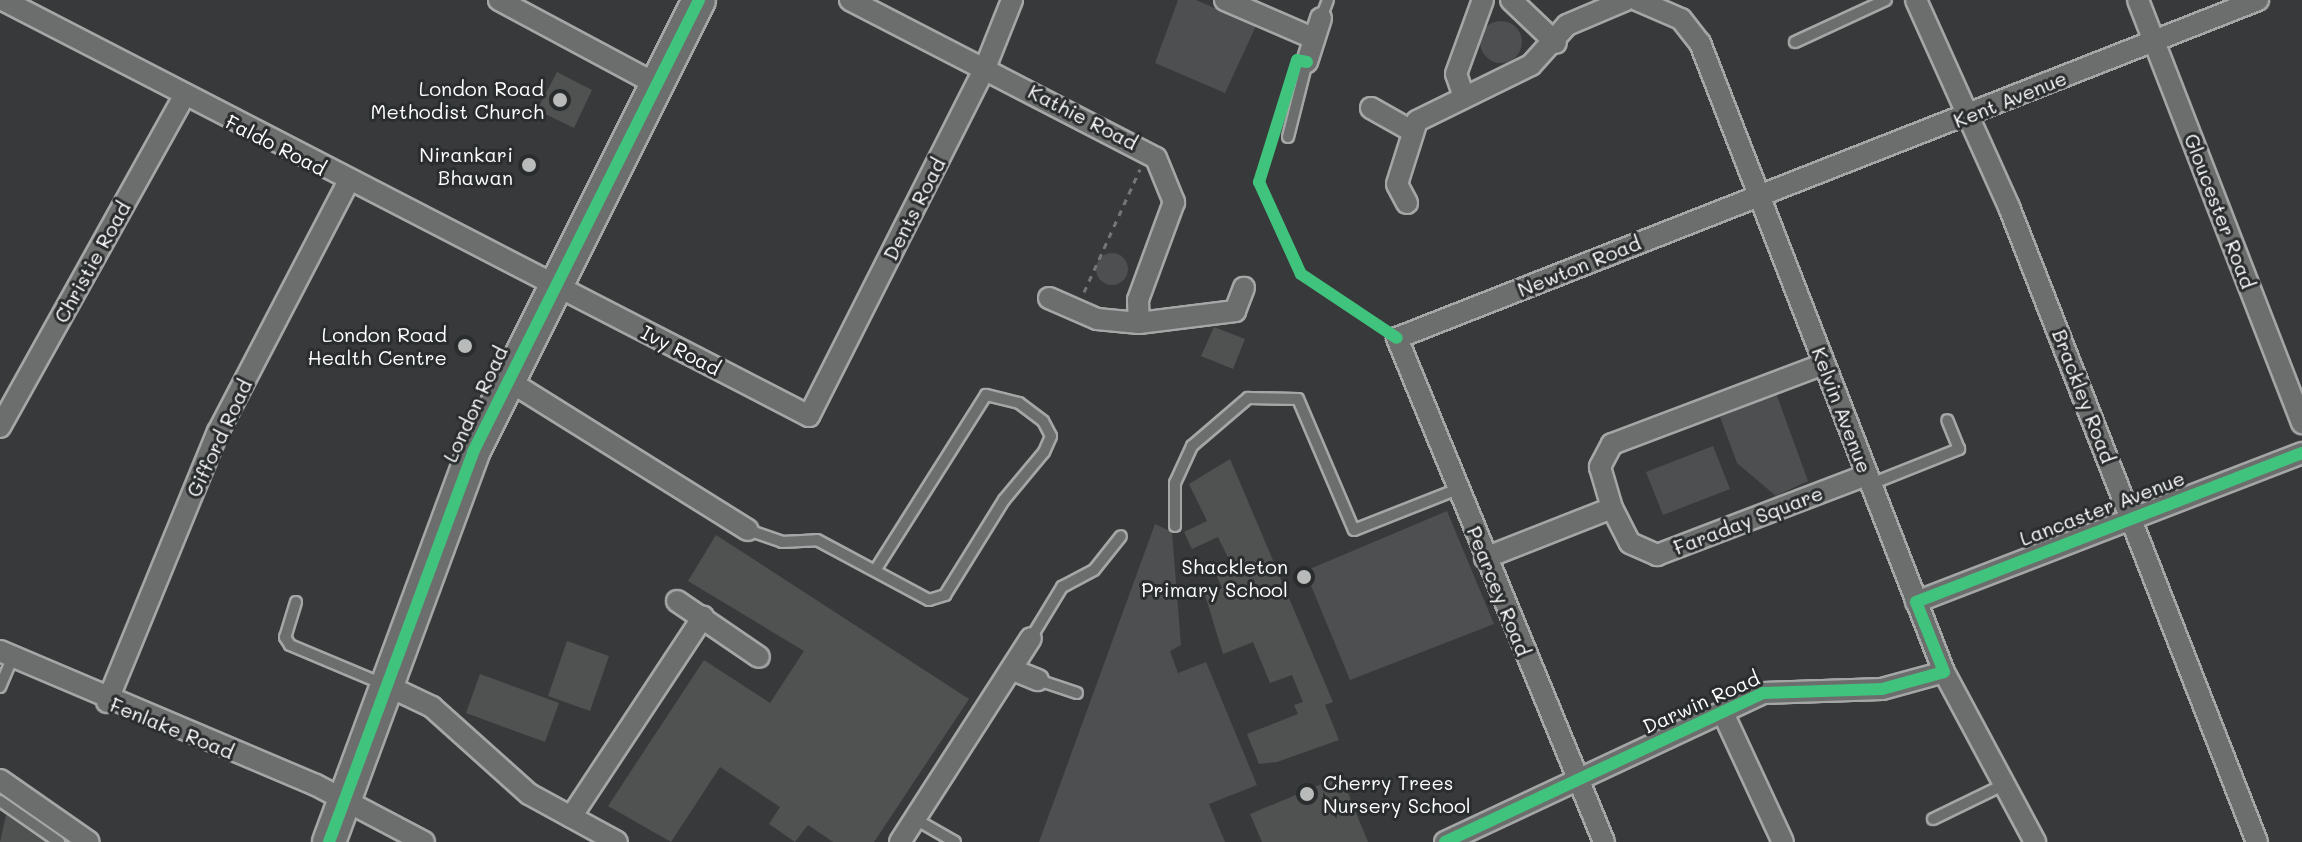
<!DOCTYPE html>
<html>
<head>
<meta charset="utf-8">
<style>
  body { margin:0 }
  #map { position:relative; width:2302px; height:842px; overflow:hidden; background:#38393a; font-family:Mali,sans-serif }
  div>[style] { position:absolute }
  .green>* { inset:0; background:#4d4f50 }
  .round { border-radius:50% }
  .building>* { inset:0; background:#505151 }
  .path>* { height:3px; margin-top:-1.5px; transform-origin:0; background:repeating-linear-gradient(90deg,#757676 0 6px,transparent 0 12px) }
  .roads { filter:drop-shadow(2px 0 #a5a6a6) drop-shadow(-2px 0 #a5a6a6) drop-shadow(0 2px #a5a6a6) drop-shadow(0 -2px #a5a6a6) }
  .lane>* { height:10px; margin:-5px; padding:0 5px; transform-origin:5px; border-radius:5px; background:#6c6d6d }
  .street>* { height:20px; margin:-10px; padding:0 10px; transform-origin:10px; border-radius:10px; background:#6c6d6d }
  .primary>* { height:32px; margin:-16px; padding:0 16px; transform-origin:16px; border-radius:16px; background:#6c6d6d }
  .cycleway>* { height:12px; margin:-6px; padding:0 6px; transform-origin:6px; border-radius:6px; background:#40c37c }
  .dots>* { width:22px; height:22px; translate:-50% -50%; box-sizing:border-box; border:4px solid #2a2d2e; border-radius:50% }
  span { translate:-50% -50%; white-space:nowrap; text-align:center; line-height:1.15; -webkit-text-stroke:6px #2a2d2e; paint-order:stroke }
  .poi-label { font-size:20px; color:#fff }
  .right { translate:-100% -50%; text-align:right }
  .left { translate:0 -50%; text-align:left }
  .street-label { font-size:20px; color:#fff }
</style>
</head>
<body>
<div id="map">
  <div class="green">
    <i style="clip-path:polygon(1178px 0,1196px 0,1256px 26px,1225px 93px,1155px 63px)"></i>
    <i class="round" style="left:1480px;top:21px;width:42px;height:42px"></i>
    <i class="round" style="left:1096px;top:253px;width:32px;height:32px"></i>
    <i style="clip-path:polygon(1776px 393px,1808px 481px,1776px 496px,1737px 463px,1720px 417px)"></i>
    <i style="clip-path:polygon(1713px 446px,1730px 489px,1663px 515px,1646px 472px)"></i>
    <i style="clip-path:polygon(1447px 511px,1494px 624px,1350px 680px,1305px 571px)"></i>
    <i style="clip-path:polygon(1155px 524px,1172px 532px,1181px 645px,1170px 651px,1178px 673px,1206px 662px,1257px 785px,1209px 804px,1225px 842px,1039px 842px)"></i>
  </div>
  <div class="building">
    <i style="clip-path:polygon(557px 72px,592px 90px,574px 128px,537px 110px)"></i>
    <i style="clip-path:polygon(1214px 327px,1245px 339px,1233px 369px,1201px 356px)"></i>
    <i style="clip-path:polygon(1230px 459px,1333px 702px,1325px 705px,1339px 740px,1277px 762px,1259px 764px,1247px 734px,1298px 714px,1294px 705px,1303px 702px,1292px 675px,1270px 683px,1253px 642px,1223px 654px,1205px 595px,1222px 588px,1216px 574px,1232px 566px,1218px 537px,1192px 549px,1184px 532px,1207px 521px,1189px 484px)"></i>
    <i style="clip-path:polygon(716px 535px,969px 699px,874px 842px,833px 842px,808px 825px,795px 842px,769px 824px,780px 807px,720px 767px,671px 842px,608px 806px,704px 660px,770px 703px,804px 651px,688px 581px)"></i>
    <i style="clip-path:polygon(567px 641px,609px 656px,590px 711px,548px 696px)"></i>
    <i style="clip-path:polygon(480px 674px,559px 703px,545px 742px,466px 713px)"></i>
    <i style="clip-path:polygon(1341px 776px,1368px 842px,1262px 842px,1250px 814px)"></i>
    <i style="clip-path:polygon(6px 815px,45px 842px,0 842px)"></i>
  </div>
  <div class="path">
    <i style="left:1084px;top:292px;width:135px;rotate:-65.5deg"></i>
  </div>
  <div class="roads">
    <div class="lane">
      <i style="left:1321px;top:18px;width:19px;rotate:-69deg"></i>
      <i style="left:1795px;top:42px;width:100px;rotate:-24.8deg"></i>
      <i style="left:1288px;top:137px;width:77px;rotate:-75.8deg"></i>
      <i style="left:1871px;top:484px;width:95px;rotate:-21.7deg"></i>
      <i style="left:1959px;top:449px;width:31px;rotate:-112deg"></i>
      <i style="left:1175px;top:526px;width:43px;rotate:-90deg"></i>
      <i style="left:1175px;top:483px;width:41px;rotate:-65.3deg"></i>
      <i style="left:1192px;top:446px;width:74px;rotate:-40.6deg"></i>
      <i style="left:1248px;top:398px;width:50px;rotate:1.1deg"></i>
      <i style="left:1298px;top:399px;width:142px;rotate:66.9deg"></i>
      <i style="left:1354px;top:530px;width:112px;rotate:-21.5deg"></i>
      <i style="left:748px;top:530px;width:36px;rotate:19deg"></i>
      <i style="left:782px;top:542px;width:35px;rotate:-3deg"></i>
      <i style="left:817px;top:540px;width:127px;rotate:28.2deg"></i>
      <i style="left:929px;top:600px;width:17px;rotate:-17deg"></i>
      <i style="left:945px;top:595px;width:112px;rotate:-58.2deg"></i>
      <i style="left:1004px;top:500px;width:62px;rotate:-50.2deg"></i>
      <i style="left:1044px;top:452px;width:17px;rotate:-66deg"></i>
      <i style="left:1051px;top:436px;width:17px;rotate:-118deg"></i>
      <i style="left:1043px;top:421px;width:30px;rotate:-143deg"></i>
      <i style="left:1019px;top:403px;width:34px;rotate:-166deg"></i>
      <i style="left:986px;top:395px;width:206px;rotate:122.3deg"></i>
      <i style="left:296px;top:602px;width:37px;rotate:107deg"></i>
      <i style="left:285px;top:637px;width:9px;rotate:58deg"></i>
      <i style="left:290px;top:645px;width:101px;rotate:22.8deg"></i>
      <i style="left:1031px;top:638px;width:60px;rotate:-58.7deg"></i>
      <i style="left:1062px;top:587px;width:36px;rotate:-28deg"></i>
      <i style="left:1094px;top:570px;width:43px;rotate:-51.5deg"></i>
      <i style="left:1038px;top:680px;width:41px;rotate:18.4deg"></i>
      <i style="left:0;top:687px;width:33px;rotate:-67deg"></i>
      <i style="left:0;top:801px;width:72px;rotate:34.8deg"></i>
      <i style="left:915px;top:819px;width:46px;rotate:29.9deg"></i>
      <i style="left:1933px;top:819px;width:78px;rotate:-25.9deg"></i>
    </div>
    <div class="street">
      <i style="left:3px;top:0;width:907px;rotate:27.3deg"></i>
      <i style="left:809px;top:416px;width:390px;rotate:-63.2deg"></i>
      <i style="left:985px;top:68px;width:73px;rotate:-68.3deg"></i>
      <i style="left:499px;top:0;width:176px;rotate:28.2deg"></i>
      <i style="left:850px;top:0;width:344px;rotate:27.3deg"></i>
      <i style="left:1156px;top:158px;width:48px;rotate:67.8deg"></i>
      <i style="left:1174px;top:202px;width:104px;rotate:110.2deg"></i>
      <i style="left:1138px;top:300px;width:23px;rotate:88deg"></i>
      <i style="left:1225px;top:0;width:96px;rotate:23.4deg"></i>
      <i style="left:1511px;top:0;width:62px;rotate:43.7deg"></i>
      <i style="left:1637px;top:0;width:48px;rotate:23.4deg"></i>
      <i style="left:1681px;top:19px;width:31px;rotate:52deg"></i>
      <i style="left:1700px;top:43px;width:675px;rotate:68.8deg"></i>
      <i style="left:1944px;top:672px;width:193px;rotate:61.8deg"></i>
      <i style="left:1916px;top:0;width:227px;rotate:65.8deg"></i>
      <i style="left:2009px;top:207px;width:682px;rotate:68.67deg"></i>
      <i style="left:2138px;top:0;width:454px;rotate:68.8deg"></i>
      <i style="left:1307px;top:62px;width:46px;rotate:-72.3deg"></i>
      <i style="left:1464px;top:97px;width:24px;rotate:-109deg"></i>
      <i style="left:1456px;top:74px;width:79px;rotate:-70deg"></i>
      <i style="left:1371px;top:108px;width:45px;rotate:29.4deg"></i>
      <i style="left:1407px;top:203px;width:21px;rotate:-118deg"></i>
      <i style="left:1397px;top:184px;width:66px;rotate:-72.4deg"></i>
      <i style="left:1417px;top:121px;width:127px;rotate:-26.2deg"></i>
      <i style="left:1531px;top:65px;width:54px;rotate:-48deg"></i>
      <i style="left:1567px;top:25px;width:64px;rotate:-23deg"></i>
      <i style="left:1049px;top:298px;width:52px;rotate:23.6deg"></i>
      <i style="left:1097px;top:319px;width:42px;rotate:5.4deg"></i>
      <i style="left:1139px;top:323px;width:97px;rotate:-7.1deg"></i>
      <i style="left:1235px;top:311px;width:25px;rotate:-69deg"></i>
      <i style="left:1824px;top:364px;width:227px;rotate:159.3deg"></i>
      <i style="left:1612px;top:444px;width:26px;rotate:118deg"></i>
      <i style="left:1600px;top:467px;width:43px;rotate:73.7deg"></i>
      <i style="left:1612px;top:508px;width:39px;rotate:63deg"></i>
      <i style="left:1630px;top:543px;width:30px;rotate:24deg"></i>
      <i style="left:1657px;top:555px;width:225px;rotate:-20.9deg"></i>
      <i style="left:506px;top:379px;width:285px;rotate:32deg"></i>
      <i style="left:0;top:427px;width:378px;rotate:-60.9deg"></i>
      <i style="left:1485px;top:558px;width:136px;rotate:-21.5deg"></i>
      <i style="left:677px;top:601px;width:99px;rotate:34.3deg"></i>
      <i style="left:1916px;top:602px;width:414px;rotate:-21.1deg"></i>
      <i style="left:0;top:651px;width:343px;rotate:23deg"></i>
      <i style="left:316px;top:785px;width:122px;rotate:27.8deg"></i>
      <i style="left:1013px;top:670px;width:27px;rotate:22deg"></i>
      <i style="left:388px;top:686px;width:49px;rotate:25.5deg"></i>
      <i style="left:432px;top:707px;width:130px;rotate:41.9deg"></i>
      <i style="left:529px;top:794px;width:100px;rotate:28.6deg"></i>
      <i style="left:107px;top:702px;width:292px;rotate:-67.7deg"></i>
      <i style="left:218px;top:432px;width:282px;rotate:-62.5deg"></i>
      <i style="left:1723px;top:713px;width:142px;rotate:65.1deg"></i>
      <i style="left:0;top:780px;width:108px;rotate:34.9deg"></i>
      <i style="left:571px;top:817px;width:240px;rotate:-56.6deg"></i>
      <i style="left:900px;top:842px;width:242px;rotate:-57.3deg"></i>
      <i style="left:1445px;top:842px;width:351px;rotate:-25.1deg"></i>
      <i style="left:1763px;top:693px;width:119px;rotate:-1.9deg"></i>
      <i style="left:1882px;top:689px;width:64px;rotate:-15.3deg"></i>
      <i style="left:1604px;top:842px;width:545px;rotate:-112.33deg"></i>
      <i style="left:1397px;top:338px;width:925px;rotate:-21.43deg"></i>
    </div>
    <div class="primary">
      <i style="left:329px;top:842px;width:416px;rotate:-69.7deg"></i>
      <i style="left:473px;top:452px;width:505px;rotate:-63.43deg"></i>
    </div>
  </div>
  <div class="cycleway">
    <i style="left:1307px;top:62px;width:10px;rotate:-169deg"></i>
    <i style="left:1297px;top:60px;width:128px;rotate:107.3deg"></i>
    <i style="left:1259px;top:182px;width:101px;rotate:65.5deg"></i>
    <i style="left:1301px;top:274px;width:115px;rotate:33.7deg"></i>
    <i style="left:329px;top:842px;width:416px;rotate:-69.7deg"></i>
    <i style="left:473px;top:452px;width:505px;rotate:-63.43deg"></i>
    <i style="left:1445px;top:842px;width:351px;rotate:-25.1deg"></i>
    <i style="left:1763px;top:693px;width:119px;rotate:-1.9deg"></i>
    <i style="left:1882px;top:689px;width:64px;rotate:-15.3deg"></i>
    <i style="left:1944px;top:672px;width:75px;rotate:-111.8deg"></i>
    <i style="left:1916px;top:602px;width:414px;rotate:-21.1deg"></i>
  </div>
  <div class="dots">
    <i style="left:560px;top:100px;background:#b9baba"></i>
    <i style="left:529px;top:165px;background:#b9baba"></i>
    <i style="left:465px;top:346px;background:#b9baba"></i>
    <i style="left:1304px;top:577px;background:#b9baba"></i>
    <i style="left:1307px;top:794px;background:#b9baba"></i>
  </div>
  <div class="poi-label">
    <span class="right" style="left:544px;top:100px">London Road<br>Methodist Church</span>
    <span class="right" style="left:513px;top:166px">Nirankari<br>Bhawan</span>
    <span class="right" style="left:447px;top:346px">London Road<br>Health Centre</span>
    <span class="right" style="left:1288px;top:578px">Shackleton<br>Primary School</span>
    <span class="left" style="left:1323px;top:794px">Cherry Trees<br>Nursery School</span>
  </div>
  <div class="street-label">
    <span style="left:2010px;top:99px;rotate:-22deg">Kent Avenue</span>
    <span style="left:1083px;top:117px;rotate:27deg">Kathie Road</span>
    <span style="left:276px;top:145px;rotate:27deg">Faldo Road</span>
    <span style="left:914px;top:209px;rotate:-63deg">Dents Road</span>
    <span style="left:2220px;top:211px;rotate:69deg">Gloucester Road</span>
    <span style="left:92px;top:262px;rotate:-61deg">Christie Road</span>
    <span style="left:1579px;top:266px;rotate:-22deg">Newton Road</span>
    <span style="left:681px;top:350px;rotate:27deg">Ivy Road</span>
    <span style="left:2084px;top:396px;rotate:69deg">Brackley Road</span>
    <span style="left:475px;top:404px;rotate:-65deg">London Road</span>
    <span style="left:1842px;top:410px;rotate:69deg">Kelvin Avenue</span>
    <span style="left:219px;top:438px;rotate:-65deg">Gifford Road</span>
    <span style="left:2102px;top:508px;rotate:-21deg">Lancaster Avenue</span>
    <span style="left:1748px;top:520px;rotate:-21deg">Faraday Square</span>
    <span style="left:1499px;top:591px;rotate:68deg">Pearcey Road</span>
    <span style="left:1701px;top:702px;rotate:-24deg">Darwin Road</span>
    <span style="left:172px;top:728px;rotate:22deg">Fenlake Road</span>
  </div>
</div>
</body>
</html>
